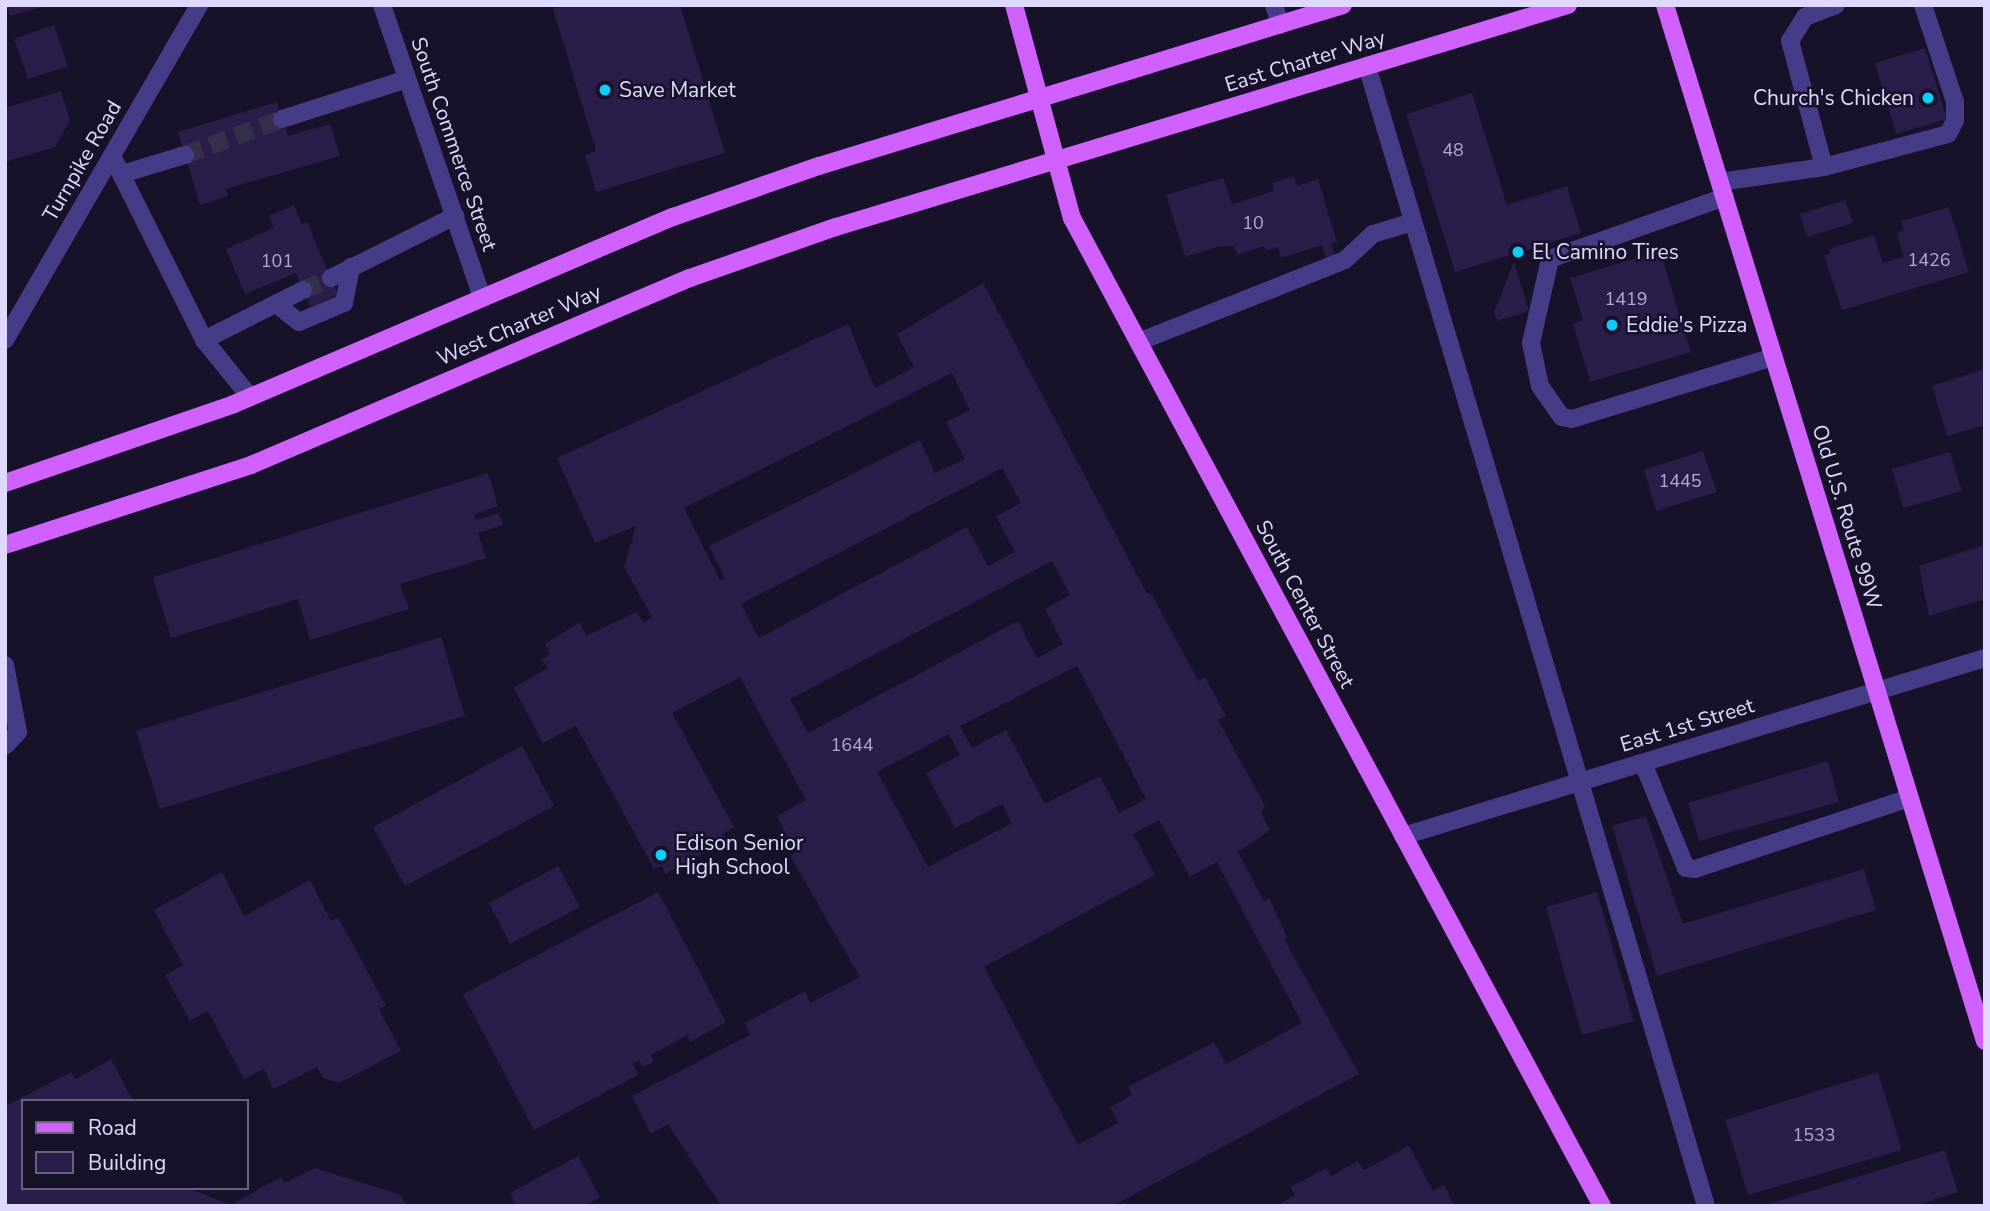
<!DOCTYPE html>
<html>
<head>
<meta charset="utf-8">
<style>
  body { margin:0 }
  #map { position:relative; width:1990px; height:1211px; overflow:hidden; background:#171129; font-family:"Nunito Sans",sans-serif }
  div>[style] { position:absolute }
  .building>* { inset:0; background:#2a1d4a }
  .minor-tunnel>* { height:18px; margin-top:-9px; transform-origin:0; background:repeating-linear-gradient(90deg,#352f49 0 18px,transparent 0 27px) }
  .minor>* { height:18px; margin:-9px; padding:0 9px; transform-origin:9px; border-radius:9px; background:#453c88 }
  .major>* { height:18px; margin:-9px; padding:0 9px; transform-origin:9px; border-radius:9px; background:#d061fe }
  .dots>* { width:19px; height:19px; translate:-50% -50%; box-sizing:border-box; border:4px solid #171129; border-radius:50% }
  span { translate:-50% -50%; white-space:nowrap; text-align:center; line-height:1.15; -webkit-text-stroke:5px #171129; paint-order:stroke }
  .number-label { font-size:18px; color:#b2aad2 }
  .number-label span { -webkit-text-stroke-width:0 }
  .street-label { font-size:21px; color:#e0d9ff }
  .poi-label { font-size:21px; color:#e0d9ff }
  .left { translate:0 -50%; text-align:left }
  .right { translate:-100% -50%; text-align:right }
  .frame { position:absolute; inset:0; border:7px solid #e0d9ff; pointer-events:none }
  .legend { position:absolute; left:21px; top:1099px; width:228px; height:91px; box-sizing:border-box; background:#171129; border:2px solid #67617f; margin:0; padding:9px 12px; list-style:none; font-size:21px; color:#e0d9ff }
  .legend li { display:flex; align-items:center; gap:14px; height:35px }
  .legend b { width:35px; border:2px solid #67617f }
</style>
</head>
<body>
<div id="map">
  <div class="building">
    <i style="clip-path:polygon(6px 5px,45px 5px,45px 6px,10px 16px)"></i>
    <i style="clip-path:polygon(564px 5px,680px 5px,725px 153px,596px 192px,585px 155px,596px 151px,553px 9px)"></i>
    <i style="clip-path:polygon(54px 25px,68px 66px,28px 79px,14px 39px)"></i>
    <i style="clip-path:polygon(1925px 48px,1947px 119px,1896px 134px,1875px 63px)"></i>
    <i style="clip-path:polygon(61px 91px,70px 120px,55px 147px,5px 162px,5px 108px)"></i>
    <i style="clip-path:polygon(1472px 93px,1507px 205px,1567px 186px,1581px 233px,1455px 272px,1406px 114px)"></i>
    <i style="clip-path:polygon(277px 102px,288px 136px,330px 124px,340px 156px,226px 189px,228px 196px,200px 205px,178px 132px)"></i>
    <i style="clip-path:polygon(1294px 176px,1297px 186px,1318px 179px,1337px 242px,1331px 243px,1335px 255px,1326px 258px,1322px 245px,1281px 258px,1278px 247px,1266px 251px,1264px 246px,1237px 255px,1234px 246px,1221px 246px,1185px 257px,1166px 195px,1223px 178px,1232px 204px,1274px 191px,1272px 183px)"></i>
    <i style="clip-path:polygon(1845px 200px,1853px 223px,1807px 237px,1800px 214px)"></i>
    <i style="clip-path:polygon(294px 205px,302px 224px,307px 222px,338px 295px,310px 307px,296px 273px,245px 294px,226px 249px,274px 228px,269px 216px)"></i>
    <i style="clip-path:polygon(1949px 207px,1969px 272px,1842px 310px,1824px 255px,1831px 253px,1829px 249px,1874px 235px,1883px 263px,1904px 257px,1897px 233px,1904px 231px,1901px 221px)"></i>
    <i style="clip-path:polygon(1660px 251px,1691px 352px,1590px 382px,1573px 324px,1583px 320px,1570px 278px)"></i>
    <i style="clip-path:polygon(1514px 262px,1529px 311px,1497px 321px,1494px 312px)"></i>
    <i style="clip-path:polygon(evenodd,983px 283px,1146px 592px,1152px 595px,1198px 681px,1205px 677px,1226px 716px,1218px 720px,1265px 806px,1261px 813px,1270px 830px,1238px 852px,1264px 902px,1269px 898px,1287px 937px,1284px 939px,1359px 1074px,1112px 1206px,721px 1206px,668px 1124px,651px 1134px,632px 1096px,750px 1035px,745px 1023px,805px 991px,810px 1003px,860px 977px,790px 855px,795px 853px,777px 816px,806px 800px,740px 677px,672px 713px,734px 827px,723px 834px,726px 841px,665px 874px,662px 866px,654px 869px,576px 726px,543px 743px,514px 688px,548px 668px,541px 660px,550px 654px,545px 644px,580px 622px,586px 636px,636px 612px,644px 623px,652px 617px,624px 567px,636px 526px,595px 543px,557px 458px,848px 324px,875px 388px,914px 367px,897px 334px,983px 283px,952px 373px,970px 410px,946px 422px,965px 459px,935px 473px,920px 440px,709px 546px,725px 578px,720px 580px,684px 508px,952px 373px,983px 283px,1002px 468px,1021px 503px,996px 516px,1015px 552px,988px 566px,967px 527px,759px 638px,741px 604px,1002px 468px,983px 283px,1052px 561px,1070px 595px,1045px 609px,1063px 644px,1037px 658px,1018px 621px,808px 733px,790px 699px,1052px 561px,983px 283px,1077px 666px,1146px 799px,1119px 813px,1100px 776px,1045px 804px,1006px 730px,972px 748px,960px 726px,1077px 666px,983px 283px,949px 734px,960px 755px,926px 773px,955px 828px,1002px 804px,1012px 823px,928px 867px,877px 772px,949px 734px,983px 283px,1159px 820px,1190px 877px,1217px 862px,1302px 1023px,1226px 1064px,1214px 1042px,1128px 1087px,1132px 1095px,1110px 1107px,1118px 1123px,1078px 1145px,984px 967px,1155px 875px,1133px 834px,1159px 820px)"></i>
    <i style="clip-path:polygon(1985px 369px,1985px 425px,1947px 436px,1932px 386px)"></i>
    <i style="clip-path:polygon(1703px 451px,1717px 492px,1656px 511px,1644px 470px)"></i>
    <i style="clip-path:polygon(1950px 452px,1962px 491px,1903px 508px,1892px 469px)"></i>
    <i style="clip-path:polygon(488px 473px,498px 506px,474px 514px,476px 520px,499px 513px,503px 525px,478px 533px,486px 558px,400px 584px,409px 609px,310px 640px,298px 599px,171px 638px,153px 577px)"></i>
    <i style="clip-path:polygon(1985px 545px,1985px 599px,1929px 616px,1919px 566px)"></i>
    <i style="clip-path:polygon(441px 637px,465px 716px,160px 809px,136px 731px)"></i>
    <i style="clip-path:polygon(522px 746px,554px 806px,405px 886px,373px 827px)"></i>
    <i style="clip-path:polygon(1828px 761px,1839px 802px,1699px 841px,1688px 803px)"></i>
    <i style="clip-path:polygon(1646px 816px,1683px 924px,1864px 869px,1876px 910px,1657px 976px,1612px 826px)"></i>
    <i style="clip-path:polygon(558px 866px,580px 907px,510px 944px,489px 903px)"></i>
    <i style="clip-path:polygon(222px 872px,244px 916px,310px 880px,331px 921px,338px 917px,386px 1006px,379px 1009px,401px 1051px,339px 1083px,323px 1078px,317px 1067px,273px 1089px,264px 1069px,244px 1079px,208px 1011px,190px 1021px,165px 975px,183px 965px,154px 910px)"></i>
    <i style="clip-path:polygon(658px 892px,726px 1022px,690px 1042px,687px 1035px,651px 1055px,654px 1062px,643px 1067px,639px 1060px,633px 1064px,638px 1075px,534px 1130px,463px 994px)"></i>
    <i style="clip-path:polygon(1597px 892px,1634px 1021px,1582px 1035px,1546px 907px)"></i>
    <i style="clip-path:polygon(111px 1059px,133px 1101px,23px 1101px,23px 1188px,188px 1188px,231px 1205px,281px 1177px,284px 1183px,315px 1168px,401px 1195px,407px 1206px,5px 1206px,5px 1106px,71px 1072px,76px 1079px)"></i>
    <i style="clip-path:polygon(1878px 1072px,1902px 1150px,1748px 1195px,1725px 1120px)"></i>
    <i style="clip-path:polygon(1409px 1146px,1433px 1191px,1444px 1185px,1455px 1206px,1276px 1206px,1295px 1195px,1290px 1187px,1327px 1168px,1331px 1176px,1358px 1161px,1364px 1170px)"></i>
    <i style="clip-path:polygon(1945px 1150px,1958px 1192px,1913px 1206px,1762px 1206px)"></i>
    <i style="clip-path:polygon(578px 1156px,600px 1197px,584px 1206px,516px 1206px,510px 1193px)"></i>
  </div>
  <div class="minor-tunnel">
    <i style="left:185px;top:155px;width:103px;rotate:-20.4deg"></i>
    <i style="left:303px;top:290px;width:30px;rotate:-23deg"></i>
  </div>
  <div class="minor">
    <i style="left:382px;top:5px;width:309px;rotate:71.1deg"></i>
    <i style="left:1274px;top:5px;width:21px;rotate:73deg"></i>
    <i style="left:1367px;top:66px;width:1189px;rotate:73.44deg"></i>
    <i style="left:282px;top:119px;width:131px;rotate:-17.7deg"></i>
    <i style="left:112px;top:156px;width:206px;rotate:63.4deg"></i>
    <i style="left:204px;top:340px;width:73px;rotate:51.1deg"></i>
    <i style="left:1824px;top:167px;width:128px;rotate:-14.9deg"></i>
    <i style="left:1948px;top:134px;width:15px;rotate:-62deg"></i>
    <i style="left:1955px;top:121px;width:19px;rotate:-90deg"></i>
    <i style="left:1955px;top:102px;width:102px;rotate:-108.3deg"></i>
    <i style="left:122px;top:174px;width:66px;rotate:-16.8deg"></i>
    <i style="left:1720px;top:182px;width:105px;rotate:-8.2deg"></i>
    <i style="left:1824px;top:167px;width:131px;rotate:-105.1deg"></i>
    <i style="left:1790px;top:41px;width:28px;rotate:-58deg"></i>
    <i style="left:1805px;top:17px;width:33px;rotate:-21deg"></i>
    <i style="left:1725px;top:197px;width:186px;rotate:160.5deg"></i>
    <i style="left:1550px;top:259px;width:86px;rotate:102.7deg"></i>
    <i style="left:1531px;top:343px;width:44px;rotate:78.2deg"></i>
    <i style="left:1540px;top:386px;width:38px;rotate:55deg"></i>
    <i style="left:1562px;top:417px;width:10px;rotate:11deg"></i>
    <i style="left:1572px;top:419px;width:211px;rotate:-17.1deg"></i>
    <i style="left:331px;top:278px;width:139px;rotate:-26.6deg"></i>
    <i style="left:276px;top:304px;width:29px;rotate:38deg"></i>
    <i style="left:299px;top:322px;width:49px;rotate:-22.9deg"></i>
    <i style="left:344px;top:303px;width:37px;rotate:-79deg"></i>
    <i style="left:5px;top:340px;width:387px;rotate:-59.9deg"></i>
    <i style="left:204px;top:340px;width:111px;rotate:-26.8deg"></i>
    <i style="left:1138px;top:342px;width:223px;rotate:-21.6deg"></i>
    <i style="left:1345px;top:260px;width:38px;rotate:-43deg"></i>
    <i style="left:1373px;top:234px;width:42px;rotate:-16.7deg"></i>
    <i style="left:5px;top:665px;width:68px;rotate:79deg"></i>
    <i style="left:18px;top:732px;width:19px;rotate:133deg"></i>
    <i style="left:1643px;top:763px;width:113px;rotate:67.7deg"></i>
    <i style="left:1686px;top:868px;width:9px;rotate:6deg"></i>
    <i style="left:1695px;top:869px;width:226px;rotate:-18.3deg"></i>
    <i style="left:1403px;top:836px;width:609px;rotate:-17.01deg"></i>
  </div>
  <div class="major">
    <i style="left:1014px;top:5px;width:221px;rotate:74.8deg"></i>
    <i style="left:1072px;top:218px;width:1121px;rotate:61.79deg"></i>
    <i style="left:1665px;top:5px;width:1084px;rotate:72.84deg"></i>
    <i style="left:5px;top:483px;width:242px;rotate:-19deg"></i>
    <i style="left:234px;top:404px;width:477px;rotate:-23.1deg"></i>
    <i style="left:673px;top:217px;width:155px;rotate:-19.3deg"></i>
    <i style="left:819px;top:166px;width:548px;rotate:-17.08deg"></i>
    <i style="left:5px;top:545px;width:259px;rotate:-18deg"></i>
    <i style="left:251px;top:465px;width:477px;rotate:-23.1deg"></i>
    <i style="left:690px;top:278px;width:155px;rotate:-19.3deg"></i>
    <i style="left:836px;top:227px;width:765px;rotate:-16.87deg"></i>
  </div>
  <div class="dots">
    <i style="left:605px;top:90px;background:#07cffd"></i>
    <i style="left:1928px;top:98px;background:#07cffd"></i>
    <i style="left:1518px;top:252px;background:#07cffd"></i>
    <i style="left:1612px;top:325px;background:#07cffd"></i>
    <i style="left:661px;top:855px;background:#07cffd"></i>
  </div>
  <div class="number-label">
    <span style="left:1453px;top:150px">48</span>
    <span style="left:1253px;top:223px">10</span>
    <span style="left:1929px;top:260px">1426</span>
    <span style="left:277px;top:261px">101</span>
    <span style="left:1626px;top:299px">1419</span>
    <span style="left:1680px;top:481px">1445</span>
    <span style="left:852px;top:745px">1644</span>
    <span style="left:1814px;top:1135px">1533</span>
  </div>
  <div class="street-label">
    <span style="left:1305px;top:61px;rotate:-17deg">East Charter Way</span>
    <span style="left:454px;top:144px;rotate:71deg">South Commerce Street</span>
    <span style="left:82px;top:161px;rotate:-60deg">Turnpike Road</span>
    <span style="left:519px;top:325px;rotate:-23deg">West Charter Way</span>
    <span style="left:1847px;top:517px;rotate:73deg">Old U.S. Route 99W</span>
    <span style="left:1305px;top:604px;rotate:62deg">South Center Street</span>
    <span style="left:1687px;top:725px;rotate:-17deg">East 1st Street</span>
  </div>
  <div class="poi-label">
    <span class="left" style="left:619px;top:90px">Save Market</span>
    <span class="right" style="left:1914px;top:98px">Church's Chicken</span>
    <span class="left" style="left:1532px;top:252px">El Camino Tires</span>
    <span class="left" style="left:1626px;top:325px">Eddie's Pizza</span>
    <span class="left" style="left:675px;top:855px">Edison Senior<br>High School</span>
  </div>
  <div class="frame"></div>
  <ul class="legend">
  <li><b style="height:9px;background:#d061fe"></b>Road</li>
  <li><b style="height:19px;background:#2a1d4a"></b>Building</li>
  </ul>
</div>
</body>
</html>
